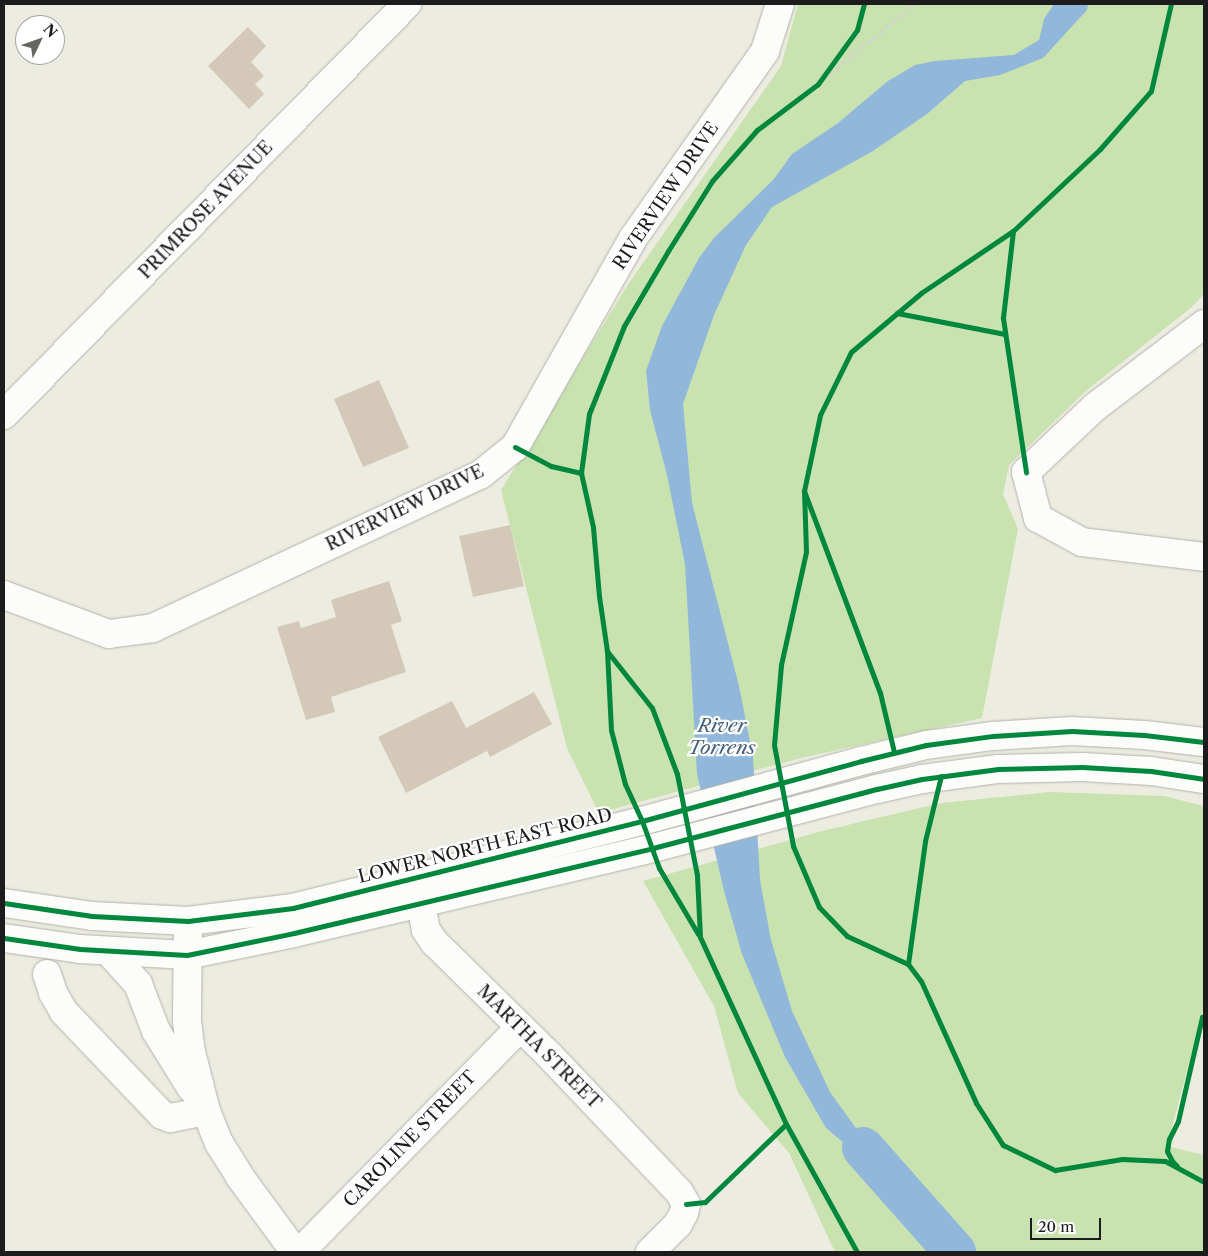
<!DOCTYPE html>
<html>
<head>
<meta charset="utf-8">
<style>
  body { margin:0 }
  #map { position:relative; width:1208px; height:1256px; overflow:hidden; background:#edece1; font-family:"Libre Caslon Text",serif }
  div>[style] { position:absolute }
  .green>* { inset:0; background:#c8e2b0 }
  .water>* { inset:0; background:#91b8db }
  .river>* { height:42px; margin:-21px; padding:0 21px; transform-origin:21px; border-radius:21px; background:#91b8db }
  .building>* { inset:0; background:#d4c9b9 }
  .path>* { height:3px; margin-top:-1.5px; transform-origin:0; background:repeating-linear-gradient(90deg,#d3d2cf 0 4px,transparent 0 8px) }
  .roads { filter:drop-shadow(0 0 1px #b3b2ac) drop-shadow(0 0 1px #b3b2ac) }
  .minor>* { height:28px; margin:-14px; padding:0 14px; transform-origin:14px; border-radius:14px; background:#fcfcfa }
  .major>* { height:28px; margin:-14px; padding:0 14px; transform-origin:14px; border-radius:14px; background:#fcfcfa }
  .cycleway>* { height:5px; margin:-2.5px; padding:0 2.5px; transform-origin:2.5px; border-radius:2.5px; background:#00873e }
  span { translate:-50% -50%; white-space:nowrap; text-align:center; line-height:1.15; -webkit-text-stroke:4.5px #fff; paint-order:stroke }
  .street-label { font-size:18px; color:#1c1c1c }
  .water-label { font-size:19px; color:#435e7a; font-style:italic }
  .frame { position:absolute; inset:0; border:5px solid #1c1c1c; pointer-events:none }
  .north { position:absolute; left:15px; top:15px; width:50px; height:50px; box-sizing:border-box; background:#fff; border:1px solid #a4a4a4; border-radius:50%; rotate:48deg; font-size:14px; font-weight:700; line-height:20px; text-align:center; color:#1c1c1c }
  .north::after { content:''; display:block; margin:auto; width:18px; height:22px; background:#656561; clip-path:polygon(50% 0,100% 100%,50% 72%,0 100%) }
  .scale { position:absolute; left:1030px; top:1218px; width:71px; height:22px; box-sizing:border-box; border:2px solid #1c1c1c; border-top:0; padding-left:6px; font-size:15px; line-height:18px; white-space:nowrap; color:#1c1c1c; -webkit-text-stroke:4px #fff; paint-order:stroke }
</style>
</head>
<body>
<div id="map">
  <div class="green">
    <i style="clip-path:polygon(798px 4px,1204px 4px,1204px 294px,1192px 307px,1087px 390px,1009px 465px,1003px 494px,1018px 529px,982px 718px,801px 758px,599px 813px,567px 748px,501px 490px,629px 283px,781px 66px)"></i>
    <i style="clip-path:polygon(1050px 792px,1164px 796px,1204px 806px,1204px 1007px,1167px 1146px,1204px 1155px,1204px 1252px,835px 1252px,789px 1153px,738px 1093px,714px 1006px,643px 881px,822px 831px,941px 803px)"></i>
  </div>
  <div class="water">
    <i style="clip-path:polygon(1054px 4px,1088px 4px,1087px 10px,1043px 58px,1000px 75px,965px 81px,927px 114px,873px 151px,772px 207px,746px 245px,714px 315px,683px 404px,692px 503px,739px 686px,753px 757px,760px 880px,771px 940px,792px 1011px,830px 1092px,901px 1191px,826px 1128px,785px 1057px,742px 954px,724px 891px,697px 774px,685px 564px,667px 475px,650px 410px,646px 371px,662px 326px,699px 258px,714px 238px,774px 179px,792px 154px,838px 123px,888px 81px,915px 65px,935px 61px,1014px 55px,1039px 40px,1044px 19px)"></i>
  </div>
  <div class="river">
    <i style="left:863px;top:1148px;width:139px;rotate:48.5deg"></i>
  </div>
  <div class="building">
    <i style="clip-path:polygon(248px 27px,266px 46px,251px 62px,264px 76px,255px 84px,264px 94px,249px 109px,208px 66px)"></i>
    <i style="clip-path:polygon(379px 380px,409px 448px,363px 467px,334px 399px)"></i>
    <i style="clip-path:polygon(510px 525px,524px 586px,473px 597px,459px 536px)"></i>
    <i style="clip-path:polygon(389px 581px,402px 621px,391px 625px,406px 672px,331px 697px,335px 712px,306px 720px,277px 627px,299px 621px,301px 628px,336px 617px,331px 600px)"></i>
    <i style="clip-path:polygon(534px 692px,552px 724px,490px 757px,487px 751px,406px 793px,378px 737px,452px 701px,466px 728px)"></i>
  </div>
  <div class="path">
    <i style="left:818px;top:84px;width:125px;rotate:-39.8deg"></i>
  </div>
  <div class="roads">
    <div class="minor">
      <i style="left:1204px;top:324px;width:137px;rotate:142.7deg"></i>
      <i style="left:1095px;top:407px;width:95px;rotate:136.7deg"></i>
      <i style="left:1026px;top:472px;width:48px;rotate:75.4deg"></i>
      <i style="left:1038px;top:518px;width:50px;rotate:28.6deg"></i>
      <i style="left:1082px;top:542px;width:123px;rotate:7deg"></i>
      <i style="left:4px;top:415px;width:576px;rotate:-45.56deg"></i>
      <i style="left:4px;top:595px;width:112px;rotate:20.4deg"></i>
      <i style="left:109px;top:634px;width:44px;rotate:-7.8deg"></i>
      <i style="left:153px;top:628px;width:361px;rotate:-25.1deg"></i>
      <i style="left:480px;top:475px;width:45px;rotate:-38.7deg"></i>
      <i style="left:515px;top:447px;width:241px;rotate:-60.5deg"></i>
      <i style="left:634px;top:237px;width:228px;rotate:-54.8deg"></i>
      <i style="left:765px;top:51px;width:49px;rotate:-72.3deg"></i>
      <i style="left:416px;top:880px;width:51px;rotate:78.7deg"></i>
      <i style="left:426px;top:930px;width:14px;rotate:56deg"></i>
      <i style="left:434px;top:942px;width:163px;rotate:44.5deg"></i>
      <i style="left:550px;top:1056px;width:187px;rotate:46.5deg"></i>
      <i style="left:679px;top:1192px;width:14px;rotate:60deg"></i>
      <i style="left:686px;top:1204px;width:9px;rotate:103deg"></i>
      <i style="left:684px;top:1213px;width:13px;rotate:119deg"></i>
      <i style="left:678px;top:1224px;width:40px;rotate:135deg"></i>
      <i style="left:188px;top:921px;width:100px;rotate:90.6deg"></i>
      <i style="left:187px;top:1021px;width:31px;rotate:83deg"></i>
      <i style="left:191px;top:1052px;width:61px;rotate:75.7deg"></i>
      <i style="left:206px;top:1111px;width:35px;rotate:68deg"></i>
      <i style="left:219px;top:1143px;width:40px;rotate:58deg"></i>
      <i style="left:240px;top:1177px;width:93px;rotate:53.7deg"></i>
      <i style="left:108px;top:951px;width:45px;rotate:47.7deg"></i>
      <i style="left:138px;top:984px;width:50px;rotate:69deg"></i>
      <i style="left:156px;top:1031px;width:68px;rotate:58.2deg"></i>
      <i style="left:47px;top:974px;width:20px;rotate:72deg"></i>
      <i style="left:53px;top:993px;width:22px;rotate:60deg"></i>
      <i style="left:64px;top:1012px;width:142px;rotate:46.4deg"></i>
      <i style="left:162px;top:1115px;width:9px;rotate:21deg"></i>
      <i style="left:170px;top:1118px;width:37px;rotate:-11deg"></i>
      <i style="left:300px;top:1252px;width:315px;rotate:-45.6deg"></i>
    </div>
    <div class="major">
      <i style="left:4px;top:903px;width:89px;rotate:8.4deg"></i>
      <i style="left:92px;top:916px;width:96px;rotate:3deg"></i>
      <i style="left:188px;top:921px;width:106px;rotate:-7.1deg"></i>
      <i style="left:293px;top:908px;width:360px;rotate:-14deg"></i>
      <i style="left:642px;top:821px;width:227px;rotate:-15.3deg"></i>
      <i style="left:861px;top:761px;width:67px;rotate:-13.8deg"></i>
      <i style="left:926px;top:745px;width:68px;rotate:-7.7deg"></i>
      <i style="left:993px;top:736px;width:79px;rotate:-3.6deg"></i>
      <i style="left:1072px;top:731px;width:72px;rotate:3.2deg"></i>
      <i style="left:1144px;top:735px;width:60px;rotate:6.7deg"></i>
      <i style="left:4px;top:938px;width:77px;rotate:8.2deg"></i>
      <i style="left:80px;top:949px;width:107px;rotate:3.2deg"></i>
      <i style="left:187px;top:955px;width:109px;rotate:-11.6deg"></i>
      <i style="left:294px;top:933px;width:369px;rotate:-13.3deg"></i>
      <i style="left:653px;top:848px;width:232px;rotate:-14.8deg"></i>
      <i style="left:877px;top:789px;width:46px;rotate:-12.5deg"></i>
      <i style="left:922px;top:779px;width:77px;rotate:-7.5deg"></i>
      <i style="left:998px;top:769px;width:84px;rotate:-1.4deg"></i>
      <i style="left:1082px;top:767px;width:69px;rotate:3.3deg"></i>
      <i style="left:1151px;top:771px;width:54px;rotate:8.6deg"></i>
    </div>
  </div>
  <div class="cycleway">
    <i style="left:1013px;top:231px;width:88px;rotate:96.6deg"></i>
    <i style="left:1003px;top:318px;width:156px;rotate:81.5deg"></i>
    <i style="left:897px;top:313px;width:110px;rotate:11deg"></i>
    <i style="left:515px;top:447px;width:41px;rotate:27.8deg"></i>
    <i style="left:551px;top:466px;width:31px;rotate:13deg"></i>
    <i style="left:804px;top:491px;width:61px;rotate:88.1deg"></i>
    <i style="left:806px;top:552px;width:116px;rotate:102.5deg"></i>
    <i style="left:781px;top:665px;width:80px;rotate:95deg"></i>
    <i style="left:774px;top:745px;width:103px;rotate:79.3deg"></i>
    <i style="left:793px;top:846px;width:66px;rotate:66.9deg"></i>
    <i style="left:819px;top:907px;width:40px;rotate:46deg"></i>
    <i style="left:847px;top:936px;width:67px;rotate:24.7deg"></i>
    <i style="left:908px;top:964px;width:21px;rotate:53deg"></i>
    <i style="left:921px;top:981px;width:134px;rotate:65.7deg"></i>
    <i style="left:976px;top:1103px;width:50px;rotate:57.3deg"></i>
    <i style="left:1003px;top:1145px;width:58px;rotate:25.7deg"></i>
    <i style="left:1055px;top:1170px;width:68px;rotate:-9.3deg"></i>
    <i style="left:1122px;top:1159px;width:43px;rotate:2.7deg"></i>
    <i style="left:1165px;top:1161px;width:44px;rotate:28.3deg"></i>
    <i style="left:607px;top:651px;width:79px;rotate:87.1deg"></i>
    <i style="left:611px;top:730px;width:56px;rotate:75.5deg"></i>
    <i style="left:625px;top:784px;width:41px;rotate:65.3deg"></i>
    <i style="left:642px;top:821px;width:50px;rotate:70.1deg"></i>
    <i style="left:659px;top:868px;width:77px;rotate:59.4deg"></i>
    <i style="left:894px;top:752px;width:61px;rotate:-103.3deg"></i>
    <i style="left:880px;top:693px;width:216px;rotate:-110.6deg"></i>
    <i style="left:804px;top:491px;width:78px;rotate:-78.1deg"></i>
    <i style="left:820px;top:415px;width:70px;rotate:-63.8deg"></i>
    <i style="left:851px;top:352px;width:92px;rotate:-40.1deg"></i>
    <i style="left:921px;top:293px;width:111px;rotate:-34deg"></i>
    <i style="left:1013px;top:231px;width:120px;rotate:-43.3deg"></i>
    <i style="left:1100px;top:149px;width:77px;rotate:-48.7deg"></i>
    <i style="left:1151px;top:91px;width:89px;rotate:-77.1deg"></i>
    <i style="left:4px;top:903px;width:89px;rotate:8.4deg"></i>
    <i style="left:92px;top:916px;width:96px;rotate:3deg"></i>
    <i style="left:188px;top:921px;width:106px;rotate:-7.1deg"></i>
    <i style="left:293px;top:908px;width:360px;rotate:-14deg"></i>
    <i style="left:642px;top:821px;width:227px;rotate:-15.3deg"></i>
    <i style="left:861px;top:761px;width:67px;rotate:-13.8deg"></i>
    <i style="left:926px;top:745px;width:68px;rotate:-7.7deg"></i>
    <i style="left:993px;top:736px;width:79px;rotate:-3.6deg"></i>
    <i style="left:1072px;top:731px;width:72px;rotate:3.2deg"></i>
    <i style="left:1144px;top:735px;width:60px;rotate:6.7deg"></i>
    <i style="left:4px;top:938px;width:77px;rotate:8.2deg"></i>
    <i style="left:80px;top:949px;width:107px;rotate:3.2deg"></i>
    <i style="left:187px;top:955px;width:109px;rotate:-11.6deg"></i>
    <i style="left:294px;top:933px;width:369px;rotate:-13.3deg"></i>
    <i style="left:653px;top:848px;width:232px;rotate:-14.8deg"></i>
    <i style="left:877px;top:789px;width:46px;rotate:-12.5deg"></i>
    <i style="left:922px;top:779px;width:77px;rotate:-7.5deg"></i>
    <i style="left:998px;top:769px;width:84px;rotate:-1.4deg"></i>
    <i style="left:1082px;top:767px;width:69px;rotate:3.3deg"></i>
    <i style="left:1151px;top:771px;width:54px;rotate:8.6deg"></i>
    <i style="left:908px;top:964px;width:124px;rotate:-82.1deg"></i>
    <i style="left:925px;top:841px;width:67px;rotate:-76.2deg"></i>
    <i style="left:1177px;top:1166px;width:7px;rotate:-135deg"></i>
    <i style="left:1172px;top:1161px;width:11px;rotate:-117deg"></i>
    <i style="left:1167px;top:1151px;width:12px;rotate:-81deg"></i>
    <i style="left:1169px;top:1139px;width:20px;rotate:-63deg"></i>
    <i style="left:1178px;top:1121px;width:107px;rotate:-77deg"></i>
    <i style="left:1202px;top:1017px;width:2px"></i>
    <i style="left:686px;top:1204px;width:19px;rotate:-6deg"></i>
    <i style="left:705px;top:1202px;width:112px;rotate:-43.9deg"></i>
    <i style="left:857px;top:1252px;width:146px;rotate:-119deg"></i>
    <i style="left:786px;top:1124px;width:206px;rotate:-114.7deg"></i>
    <i style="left:700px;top:937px;width:62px;rotate:-92.8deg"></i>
    <i style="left:697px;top:875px;width:103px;rotate:-101.2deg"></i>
    <i style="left:677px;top:774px;width:71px;rotate:-110.7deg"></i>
    <i style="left:652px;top:708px;width:73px;rotate:-128.3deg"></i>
    <i style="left:607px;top:651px;width:56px;rotate:-98.3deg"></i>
    <i style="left:599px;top:596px;width:69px;rotate:-95deg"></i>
    <i style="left:593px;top:527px;width:55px;rotate:-102.5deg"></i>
    <i style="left:581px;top:473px;width:60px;rotate:-82.3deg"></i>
    <i style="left:589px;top:414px;width:95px;rotate:-68.3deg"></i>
    <i style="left:624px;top:326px;width:87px;rotate:-59.6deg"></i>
    <i style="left:668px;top:251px;width:83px;rotate:-57.8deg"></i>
    <i style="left:712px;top:181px;width:68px;rotate:-48.6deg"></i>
    <i style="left:757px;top:130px;width:76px;rotate:-37deg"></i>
    <i style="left:818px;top:84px;width:67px;rotate:-54.2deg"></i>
    <i style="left:857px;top:30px;width:27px;rotate:-75deg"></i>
  </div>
  <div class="street-label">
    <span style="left:666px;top:196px;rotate:-56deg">RIVERVIEW DRIVE</span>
    <span style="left:206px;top:210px;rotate:-46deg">PRIMROSE AVENUE</span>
    <span style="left:405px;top:508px;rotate:-26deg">RIVERVIEW DRIVE</span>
    <span style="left:485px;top:846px;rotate:-14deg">LOWER NORTH EAST ROAD</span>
    <span style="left:539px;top:1047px;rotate:45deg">MARTHA STREET</span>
    <span style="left:410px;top:1139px;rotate:-46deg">CAROLINE STREET</span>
  </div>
  <div class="water-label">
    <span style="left:722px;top:737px">River<br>Torrens</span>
  </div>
  <div class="frame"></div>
  <div class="north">N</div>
  <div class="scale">20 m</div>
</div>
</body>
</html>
